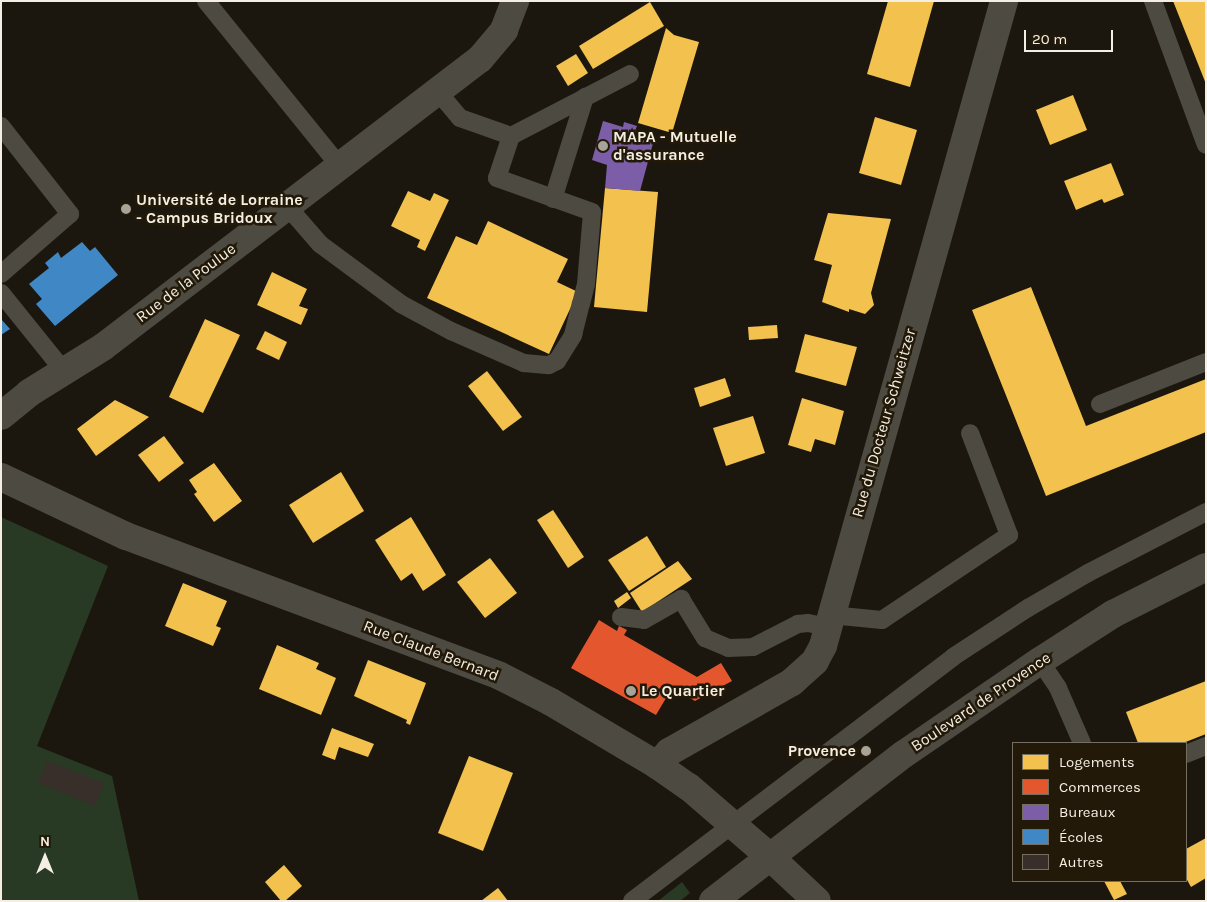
<!DOCTYPE html>
<html>
<head>
<meta charset="utf-8">
<style>
  body { margin:0 }
  #map { position:relative; width:1207px; height:902px; overflow:hidden; background:#1c170e; font-family:Karla,sans-serif }
  div>[style] { position:absolute }
  .green>* { inset:0; background:#283a23 }
  .homes>* { inset:0; background:#f2c14e }
  .shops>* { inset:0; background:#e4572e }
  .offices>* { inset:0; background:#7b5ea7 }
  .schools>* { inset:0; background:#3f88c5 }
  .building>* { inset:0; background:#392f2a }
  .service>* { height:18px; margin:-9px; padding:0 9px; transform-origin:9px; border-radius:9px; background:#4d4a42 }
  .minor>* { height:28px; margin:-14px; padding:0 14px; transform-origin:14px; border-radius:14px; background:#4d4a42 }
  .tertiary>* { height:28px; margin:-14px; padding:0 14px; transform-origin:14px; border-radius:14px; background:#4d4a42 }
  .dots>* { width:14px; height:14px; translate:-50% -50%; box-sizing:border-box; border:2px solid #221908; border-radius:50% }
  span { translate:-50% -50%; white-space:nowrap; text-align:center; line-height:1.15; -webkit-text-stroke:5px #221908; paint-order:stroke }
  .poi-label { font-size:16px; color:#f4eee3; font-weight:700 }
  .left { translate:0 -50%; text-align:left }
  .right { translate:-100% -50%; text-align:right }
  .street-label { font-size:16px; color:#f4eee3 }
  .frame { position:absolute; inset:0; border:2px solid #f4eee3; pointer-events:none }
  .legend { position:absolute; left:1012px; top:742px; width:175px; height:140px; box-sizing:border-box; background:#221908; border:1px solid #766e60; margin:0; padding:6px 9px; list-style:none; font-size:15px; color:#f4eee3 }
  .legend li { display:flex; align-items:center; gap:10px; height:25px }
  .legend b { width:25px; border:1px solid #766e60 }
  .north { position:absolute; left:20px; top:832px; width:50px; height:50px; -webkit-text-stroke:4px #221908; paint-order:stroke; rotate:0deg; font-size:14px; font-weight:700; line-height:20px; text-align:center; color:#f4eee3 }
  .north::after { content:''; display:block; margin:auto; width:18px; height:22px; background:#f4eee3; clip-path:polygon(50% 0,100% 100%,50% 72%,0 100%) }
  .scale { position:absolute; left:1024px; top:30px; width:89px; height:22px; box-sizing:border-box; border:2px solid #f4eee3; border-top:0; padding-left:6px; font-size:15px; line-height:18px; white-space:nowrap; color:#f4eee3; -webkit-text-stroke:4px #221908; paint-order:stroke }
</style>
</head>
<body>
<div id="map">
  <div class="green">
    <i style="clip-path:polygon(1px 517px,108px 566px,37px 746px,112px 776px,139px 901px,1px 901px)"></i>
    <i style="clip-path:polygon(682px 882px,690px 893px,680px 901px,658px 901px)"></i>
  </div>
  <div class="homes">
    <i style="clip-path:polygon(888px 1px,934px 1px,910px 87px,867px 74px)"></i>
    <i style="clip-path:polygon(1173px 1px,1206px 1px,1206px 84px)"></i>
    <i style="clip-path:polygon(650px 2px,664px 26px,593px 69px,579px 46px)"></i>
    <i style="clip-path:polygon(666px 28px,674px 35px,699px 42px,672px 133px,638px 123px)"></i>
    <i style="clip-path:polygon(576px 54px,588px 73px,568px 86px,556px 66px)"></i>
    <i style="clip-path:polygon(1073px 95px,1087px 130px,1050px 145px,1036px 110px)"></i>
    <i style="clip-path:polygon(875px 117px,917px 130px,901px 185px,859px 173px)"></i>
    <i style="clip-path:polygon(1111px 163px,1124px 195px,1104px 203px,1102px 199px,1076px 210px,1064px 181px)"></i>
    <i style="clip-path:polygon(605px 188px,658px 192px,647px 312px,594px 307px)"></i>
    <i style="clip-path:polygon(408px 191px,430px 201px,434px 193px,449px 200px,425px 251px,417px 247px,420px 240px,391px 226px)"></i>
    <i style="clip-path:polygon(828px 213px,891px 219px,871px 293px,874px 305px,865px 314px,849px 309px,849px 312px,822px 302px,832px 265px,814px 260px)"></i>
    <i style="clip-path:polygon(488px 221px,568px 259px,557px 282px,578px 292px,549px 354px,427px 298px,456px 236px,477px 245px)"></i>
    <i style="clip-path:polygon(272px 272px,307px 289px,299px 306px,308px 309px,301px 325px,257px 305px)"></i>
    <i style="clip-path:polygon(1031px 287px,1086px 426px,1206px 379px,1206px 432px,1046px 496px,972px 310px)"></i>
    <i style="clip-path:polygon(205px 319px,240px 335px,203px 413px,169px 397px)"></i>
    <i style="clip-path:polygon(777px 325px,778px 338px,749px 340px,748px 327px)"></i>
    <i style="clip-path:polygon(265px 331px,287px 342px,279px 360px,256px 349px)"></i>
    <i style="clip-path:polygon(805px 334px,857px 347px,846px 386px,795px 372px)"></i>
    <i style="clip-path:polygon(487px 371px,522px 417px,503px 431px,468px 386px)"></i>
    <i style="clip-path:polygon(725px 378px,731px 396px,700px 407px,694px 388px)"></i>
    <i style="clip-path:polygon(802px 398px,844px 411px,835px 445px,815px 439px,811px 452px,788px 445px)"></i>
    <i style="clip-path:polygon(115px 400px,149px 417px,96px 456px,77px 429px)"></i>
    <i style="clip-path:polygon(753px 416px,765px 453px,726px 466px,713px 428px)"></i>
    <i style="clip-path:polygon(164px 436px,184px 463px,159px 482px,138px 455px)"></i>
    <i style="clip-path:polygon(214px 463px,242px 501px,214px 522px,194px 494px,197px 492px,189px 480px)"></i>
    <i style="clip-path:polygon(341px 472px,364px 511px,313px 543px,289px 505px)"></i>
    <i style="clip-path:polygon(553px 510px,584px 557px,568px 568px,537px 520px)"></i>
    <i style="clip-path:polygon(411px 517px,446px 575px,423px 591px,412px 573px,401px 581px,375px 540px)"></i>
    <i style="clip-path:polygon(647px 536px,666px 567px,629px 591px,608px 560px)"></i>
    <i style="clip-path:polygon(490px 558px,517px 593px,485px 618px,457px 582px)"></i>
    <i style="clip-path:polygon(678px 561px,692px 579px,642px 612px,630px 593px)"></i>
    <i style="clip-path:polygon(183px 583px,227px 601px,216px 626px,221px 628px,213px 646px,165px 626px)"></i>
    <i style="clip-path:polygon(627px 592px,631px 598px,618px 608px,614px 601px)"></i>
    <i style="clip-path:polygon(277px 645px,319px 663px,316px 669px,336px 678px,321px 715px,259px 689px)"></i>
    <i style="clip-path:polygon(368px 660px,426px 683px,410px 725px,406px 723px,407px 720px,354px 696px)"></i>
    <i style="clip-path:polygon(1206px 681px,1206px 734px,1183px 743px,1138px 743px,1126px 712px)"></i>
    <i style="clip-path:polygon(332px 728px,374px 744px,368px 757px,339px 747px,335px 760px,322px 755px)"></i>
    <i style="clip-path:polygon(469px 756px,513px 773px,483px 851px,438px 833px)"></i>
    <i style="clip-path:polygon(1206px 838px,1206px 878px,1191px 887px,1186px 878px,1186px 849px)"></i>
    <i style="clip-path:polygon(284px 865px,302px 886px,285px 901px,281px 901px,265px 882px)"></i>
    <i style="clip-path:polygon(1104px 881px,1120px 881px,1127px 894px,1114px 900px)"></i>
    <i style="clip-path:polygon(498px 888px,508px 901px,481px 901px)"></i>
  </div>
  <div class="shops">
    <i style="clip-path:polygon(599px 620px,617px 631px,619px 626px,627px 630px,624px 635px,697px 677px,721px 663px,732px 681px,695px 701px,672px 688px,656px 715px,571px 668px)"></i>
  </div>
  <div class="offices">
    <i style="clip-path:polygon(603px 121px,623px 127px,624px 122px,637px 126px,635px 131px,655px 136px,640px 191px,605px 188px,607px 165px,592px 160px)"></i>
  </div>
  <div class="schools">
    <i style="clip-path:polygon(82px 242px,90px 251px,95px 247px,118px 275px,55px 326px,36px 304px,42px 299px,29px 284px,49px 268px,45px 263px,58px 252px,61px 258px)"></i>
    <i style="clip-path:polygon(1px 319px,10px 329px,1px 335px)"></i>
  </div>
  <div class="building">
    <i style="clip-path:polygon(47px 761px,104px 783px,95px 806px,38px 783px)"></i>
  </div>
  <div class="service">
    <i style="left:206px;top:1px;width:211px;rotate:51deg"></i>
    <i style="left:1153px;top:1px;width:153px;rotate:69.8deg"></i>
    <i style="left:1px;top:126px;width:112px;rotate:51.9deg"></i>
    <i style="left:70px;top:214px;width:91px;rotate:139deg"></i>
    <i style="left:511px;top:136px;width:134px;rotate:-27.5deg"></i>
    <i style="left:553px;top:199px;width:107px;rotate:-72.6deg"></i>
    <i style="left:287px;top:206px;width:50px;rotate:49deg"></i>
    <i style="left:320px;top:244px;width:101px;rotate:36.5deg"></i>
    <i style="left:401px;top:304px;width:57px;rotate:28.4deg"></i>
    <i style="left:451px;top:331px;width:80px;rotate:23.7deg"></i>
    <i style="left:524px;top:363px;width:25px;rotate:5deg"></i>
    <i style="left:549px;top:365px;width:9px;rotate:-27deg"></i>
    <i style="left:557px;top:361px;width:31px;rotate:-58deg"></i>
    <i style="left:573px;top:335px;width:32px;rotate:-76deg"></i>
    <i style="left:581px;top:304px;width:21px;rotate:-76deg"></i>
    <i style="left:586px;top:284px;width:72px;rotate:-85.2deg"></i>
    <i style="left:592px;top:212px;width:101px;rotate:-160.3deg"></i>
    <i style="left:497px;top:178px;width:44px;rotate:-71.6deg"></i>
    <i style="left:511px;top:136px;width:54px;rotate:-160.6deg"></i>
    <i style="left:460px;top:118px;width:34px;rotate:-130deg"></i>
    <i style="left:1px;top:293px;width:100px;rotate:51.1deg"></i>
    <i style="left:1100px;top:404px;width:114px;rotate:-21.6deg"></i>
    <i style="left:831px;top:615px;width:51px;rotate:5.6deg"></i>
    <i style="left:882px;top:620px;width:153px;rotate:-33.8deg"></i>
    <i style="left:1009px;top:535px;width:109px;rotate:-110.9deg"></i>
    <i style="left:621px;top:617px;width:23px;rotate:7deg"></i>
    <i style="left:644px;top:620px;width:43px;rotate:-29.6deg"></i>
    <i style="left:681px;top:599px;width:46px;rotate:58.4deg"></i>
    <i style="left:705px;top:638px;width:25px;rotate:23deg"></i>
    <i style="left:728px;top:648px;width:25px;rotate:-2deg"></i>
    <i style="left:753px;top:647px;width:51px;rotate:-27.1deg"></i>
    <i style="left:798px;top:624px;width:10px;rotate:-6deg"></i>
    <i style="left:808px;top:623px;width:20px;rotate:11deg"></i>
    <i style="left:1040px;top:661px;width:32px;rotate:56deg"></i>
    <i style="left:1058px;top:688px;width:60px;rotate:66.4deg"></i>
    <i style="left:1186px;top:754px;width:22px;rotate:-22deg"></i>
    <i style="left:632px;top:901px;width:403px;rotate:-37.2deg"></i>
    <i style="left:953px;top:657px;width:90px;rotate:-33.2deg"></i>
    <i style="left:1028px;top:608px;width:69px;rotate:-30.3deg"></i>
    <i style="left:1088px;top:573px;width:133px;rotate:-27.3deg"></i>
  </div>
  <div class="minor">
    <i style="left:1px;top:416px;width:36px;rotate:-39deg"></i>
    <i style="left:29px;top:393px;width:87px;rotate:-31.9deg"></i>
    <i style="left:103px;top:347px;width:474px;rotate:-37.4deg"></i>
    <i style="left:480px;top:59px;width:38px;rotate:-50deg"></i>
    <i style="left:504px;top:30px;width:31px;rotate:-69deg"></i>
    <i style="left:657px;top:765px;width:18px;rotate:-47deg"></i>
    <i style="left:669px;top:752px;width:142px;rotate:-29.6deg"></i>
    <i style="left:792px;top:682px;width:31px;rotate:-42deg"></i>
    <i style="left:815px;top:661px;width:17px;rotate:-62deg"></i>
    <i style="left:823px;top:646px;width:670px;rotate:-74.32deg"></i>
    <i style="left:770px;top:857px;width:64px;rotate:43.1deg"></i>
  </div>
  <div class="tertiary">
    <i style="left:1px;top:477px;width:138px;rotate:25.3deg"></i>
    <i style="left:126px;top:536px;width:399px;rotate:20.5deg"></i>
    <i style="left:500px;top:676px;width:57px;rotate:27deg"></i>
    <i style="left:551px;top:702px;width:123px;rotate:30.7deg"></i>
    <i style="left:657px;top:765px;width:39px;rotate:35deg"></i>
    <i style="left:689px;top:787px;width:107px;rotate:40.8deg"></i>
    <i style="left:713px;top:901px;width:241px;rotate:-37.6deg"></i>
    <i style="left:904px;top:754px;width:165px;rotate:-34.4deg"></i>
    <i style="left:1040px;top:661px;width:87px;rotate:-32.8deg"></i>
    <i style="left:1113px;top:614px;width:104px;rotate:-26.8deg"></i>
  </div>
  <div class="dots">
    <i style="left:603px;top:146px;background:#a8a398"></i>
    <i style="left:126px;top:209px;background:#a8a398"></i>
    <i style="left:631px;top:691px;background:#a8a398"></i>
    <i style="left:866px;top:751px;background:#a8a398"></i>
  </div>
  <div class="poi-label">
    <span class="left" style="left:613px;top:146px">MAPA - Mutuelle<br>d'assurance</span>
    <span class="left" style="left:136px;top:209px">Université de Lorraine<br>- Campus Bridoux</span>
    <span class="left" style="left:641px;top:691px">Le Quartier</span>
    <span class="right" style="left:856px;top:751px">Provence</span>
  </div>
  <div class="street-label">
    <span style="left:186px;top:283px;rotate:-37deg">Rue de la Poulue</span>
    <span style="left:884px;top:423px;rotate:-74deg">Rue du Docteur Schweitzer</span>
    <span style="left:431px;top:651px;rotate:21deg">Rue Claude Bernard</span>
    <span style="left:981px;top:702px;rotate:-34deg">Boulevard de Provence</span>
  </div>
  <div class="frame"></div>
  <ul class="legend">
  <li><b style="height:14px;background:#f2c14e"></b>Logements</li>
  <li><b style="height:14px;background:#e4572e"></b>Commerces</li>
  <li><b style="height:14px;background:#7b5ea7"></b>Bureaux</li>
  <li><b style="height:14px;background:#3f88c5"></b>Écoles</li>
  <li><b style="height:14px;background:#392f2a"></b>Autres</li>
  </ul>
  <div class="north">N</div>
  <div class="scale">20 m</div>
</div>
</body>
</html>
